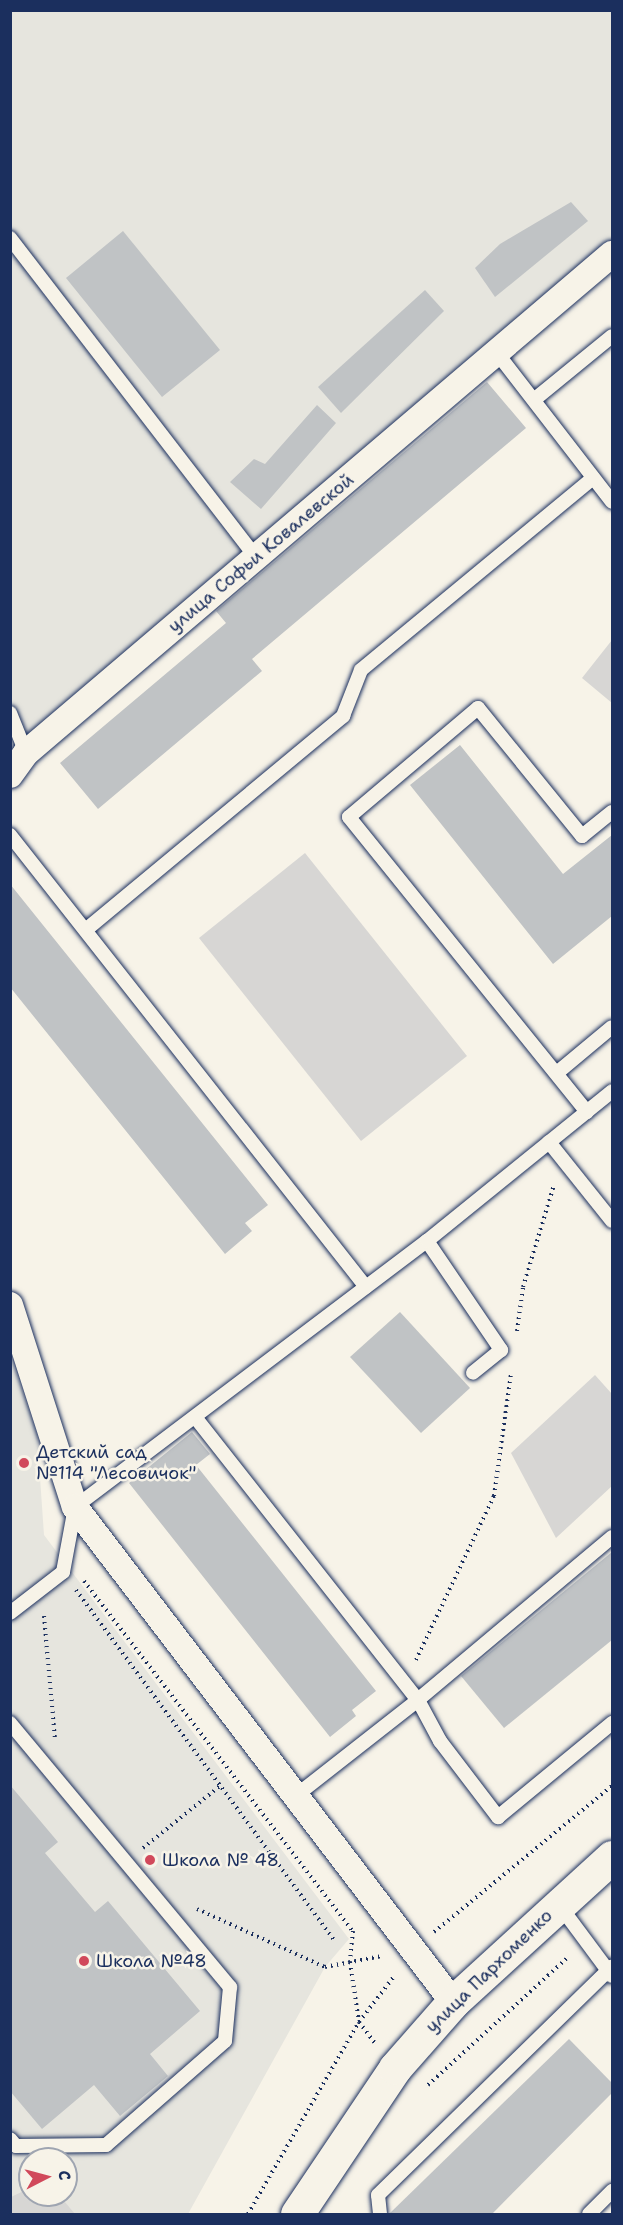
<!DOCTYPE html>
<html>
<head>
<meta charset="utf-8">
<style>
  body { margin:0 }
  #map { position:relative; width:623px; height:2225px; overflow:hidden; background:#f7f3e8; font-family:"Shantell Sans",sans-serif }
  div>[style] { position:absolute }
  .built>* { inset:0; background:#e6e5de }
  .green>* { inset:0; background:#d7d6d4 }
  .building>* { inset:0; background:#c0c3c5 }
  .path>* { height:4px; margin-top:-2px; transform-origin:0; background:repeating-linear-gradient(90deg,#1b2f5e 0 1.5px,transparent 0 6px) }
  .roads { filter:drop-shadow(0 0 2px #1b2f5e) drop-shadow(0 0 2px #1b2f5e) }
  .lane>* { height:14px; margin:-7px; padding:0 7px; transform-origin:7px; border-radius:7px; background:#f7f3e8 }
  .street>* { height:26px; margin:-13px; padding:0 13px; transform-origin:13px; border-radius:13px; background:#f7f3e8 }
  .secondary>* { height:33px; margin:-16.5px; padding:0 16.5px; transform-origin:16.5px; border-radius:16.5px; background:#f7f3e8 }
  .dots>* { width:16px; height:16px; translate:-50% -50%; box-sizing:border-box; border:3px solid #f7f3e8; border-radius:50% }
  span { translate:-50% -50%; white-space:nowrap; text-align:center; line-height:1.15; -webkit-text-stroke:5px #f7f3e8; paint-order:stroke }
  .street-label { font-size:18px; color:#1b2f5e }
  .poi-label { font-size:18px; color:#1b2f5e }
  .left { translate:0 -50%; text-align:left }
  .frame { position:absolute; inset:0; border:12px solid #1b2f5e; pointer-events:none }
  .north { position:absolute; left:18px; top:2147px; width:60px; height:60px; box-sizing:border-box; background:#f7f3e8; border:2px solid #9fa5b1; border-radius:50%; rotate:84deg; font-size:16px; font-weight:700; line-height:24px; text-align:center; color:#1b2f5e }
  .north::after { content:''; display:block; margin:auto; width:21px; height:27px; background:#d1495b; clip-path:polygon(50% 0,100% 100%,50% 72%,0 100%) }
</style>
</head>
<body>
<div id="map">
  <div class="built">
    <i style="clip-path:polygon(11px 11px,612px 11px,612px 239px,11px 766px)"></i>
    <i style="clip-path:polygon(evenodd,10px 1355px,37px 1434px,44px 1535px,349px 1939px,325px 1967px,188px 2214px,11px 2214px,10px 1355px,30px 2159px,66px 2159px,66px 2195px,30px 2195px,30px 2159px)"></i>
  </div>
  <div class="green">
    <i style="clip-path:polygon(612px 640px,612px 703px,582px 678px)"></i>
    <i style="clip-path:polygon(305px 853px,467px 1056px,361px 1141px,199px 938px)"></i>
    <i style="clip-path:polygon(595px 1375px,612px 1394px,612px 1486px,556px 1538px,511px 1453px)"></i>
    <i style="clip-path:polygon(30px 2188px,30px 2195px,59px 2195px,75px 2214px,11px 2214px,11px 2197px)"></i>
  </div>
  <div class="building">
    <i style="clip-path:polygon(571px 202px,588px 221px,495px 297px,475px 268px,500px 244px)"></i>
    <i style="clip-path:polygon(123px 231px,220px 350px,162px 397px,66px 278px)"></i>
    <i style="clip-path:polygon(425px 290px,444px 311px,341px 413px,318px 387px)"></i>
    <i style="clip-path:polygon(487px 382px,526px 428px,252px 659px,262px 671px,98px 809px,60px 763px,226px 623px,216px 611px)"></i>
    <i style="clip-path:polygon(317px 405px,336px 423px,261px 509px,230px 482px,254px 459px,265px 464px)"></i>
    <i style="clip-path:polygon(460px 745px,563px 874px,612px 835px,612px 916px,553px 964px,410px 785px)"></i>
    <i style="clip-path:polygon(10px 884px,268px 1205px,245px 1223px,252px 1231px,225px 1254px,10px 987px)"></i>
    <i style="clip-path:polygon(400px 1312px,470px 1388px,421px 1433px,350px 1357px)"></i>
    <i style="clip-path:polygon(192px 1432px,210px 1454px,196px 1465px,376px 1691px,352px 1710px,356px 1716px,330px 1737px,129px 1483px)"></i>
    <i style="clip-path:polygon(612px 1552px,612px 1640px,504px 1728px,461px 1676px)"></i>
    <i style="clip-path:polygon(10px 1785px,58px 1842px,45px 1853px,95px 1912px,108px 1901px,200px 2011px,150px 2054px,168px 2076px,120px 2116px,94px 2085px,42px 2129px,10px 2091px)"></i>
    <i style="clip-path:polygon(569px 2039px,612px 2083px,612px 2093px,492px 2214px,389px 2214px)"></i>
  </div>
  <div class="path">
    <i style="left:517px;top:1331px;width:44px;rotate:-82.2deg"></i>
    <i style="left:523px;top:1287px;width:107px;rotate:-73.1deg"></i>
    <i style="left:84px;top:1581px;width:441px;rotate:52.5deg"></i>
    <i style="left:353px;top:1931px;width:31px;rotate:96deg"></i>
    <i style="left:350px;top:1962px;width:61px;rotate:81.5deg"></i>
    <i style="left:359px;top:2022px;width:26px;rotate:53deg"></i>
    <i style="left:76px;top:1590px;width:435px;rotate:53.6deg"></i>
    <i style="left:44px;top:1616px;width:124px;rotate:84.9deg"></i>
    <i style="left:416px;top:1660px;width:182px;rotate:-64.6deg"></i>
    <i style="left:494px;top:1496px;width:123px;rotate:-82.1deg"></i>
    <i style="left:143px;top:1848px;width:100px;rotate:-38.9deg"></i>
    <i style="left:197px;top:1909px;width:141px;rotate:24.4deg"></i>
    <i style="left:325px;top:1967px;width:58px;rotate:-10.9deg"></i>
    <i style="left:434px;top:1932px;width:230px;rotate:-39.4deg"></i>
    <i style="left:428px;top:2085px;width:190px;rotate:-42.4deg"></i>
    <i style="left:248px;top:2214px;width:222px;rotate:-60deg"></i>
    <i style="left:359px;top:2022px;width:59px;rotate:-52.5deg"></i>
  </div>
  <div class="roads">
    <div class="lane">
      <i style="left:10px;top:238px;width:403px;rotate:52.4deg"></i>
      <i style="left:497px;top:353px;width:188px;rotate:52.3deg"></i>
      <i style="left:535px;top:399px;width:99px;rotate:-39.3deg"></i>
      <i style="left:10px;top:713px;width:43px;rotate:68.2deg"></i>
      <i style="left:10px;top:835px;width:575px;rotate:51.78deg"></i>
      <i style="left:88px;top:928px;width:332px;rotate:-39.7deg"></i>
      <i style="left:343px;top:716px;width:49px;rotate:-68.6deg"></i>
      <i style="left:361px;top:670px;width:301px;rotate:-39.6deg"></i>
      <i style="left:558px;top:1072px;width:70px;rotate:-39.8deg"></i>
      <i style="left:587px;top:1112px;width:379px;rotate:-128.9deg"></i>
      <i style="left:349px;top:817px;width:169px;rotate:-40.2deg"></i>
      <i style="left:478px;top:708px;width:165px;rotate:50.9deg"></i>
      <i style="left:582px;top:836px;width:38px;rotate:-39deg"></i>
      <i style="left:549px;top:1142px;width:101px;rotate:51.4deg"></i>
      <i style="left:427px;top:1241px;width:132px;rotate:55.8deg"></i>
      <i style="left:501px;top:1350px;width:36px;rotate:141deg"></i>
      <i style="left:195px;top:1417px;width:360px;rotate:51.8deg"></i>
      <i style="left:418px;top:1700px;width:154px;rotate:141.9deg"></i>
      <i style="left:612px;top:1537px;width:253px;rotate:140deg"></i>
      <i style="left:418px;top:1700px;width:47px;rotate:61.8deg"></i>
      <i style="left:440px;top:1741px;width:96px;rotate:52.7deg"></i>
      <i style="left:498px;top:1817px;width:148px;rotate:-39.5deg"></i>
      <i style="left:10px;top:1613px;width:67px;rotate:-37.7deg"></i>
      <i style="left:63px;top:1572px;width:66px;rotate:-79.5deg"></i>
      <i style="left:75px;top:1507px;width:441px;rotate:-37.1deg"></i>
      <i style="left:427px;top:1241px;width:238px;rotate:-39deg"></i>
      <i style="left:10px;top:1723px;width:344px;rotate:50.2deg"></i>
      <i style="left:230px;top:1987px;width:54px;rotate:95.3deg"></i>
      <i style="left:225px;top:2041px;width:158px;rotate:138.8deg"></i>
      <i style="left:106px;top:2145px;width:90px;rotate:179.4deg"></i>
      <i style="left:16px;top:2146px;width:9px;rotate:-131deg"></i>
      <i style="left:560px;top:1906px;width:87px;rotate:53.4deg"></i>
      <i style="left:380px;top:2214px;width:19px;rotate:-96deg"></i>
      <i style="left:378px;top:2195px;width:327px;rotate:-44.3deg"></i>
      <i style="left:589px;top:2214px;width:33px;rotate:-45deg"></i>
    </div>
    <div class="street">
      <i style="left:10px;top:775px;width:27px;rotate:-54deg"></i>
      <i style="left:26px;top:753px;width:770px;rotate:-40.42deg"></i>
      <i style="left:10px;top:1305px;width:212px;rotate:72.2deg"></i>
      <i style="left:75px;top:1507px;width:623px;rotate:52.63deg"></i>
    </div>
    <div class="secondary">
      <i style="left:297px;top:2214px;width:176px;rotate:-56.1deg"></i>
      <i style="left:395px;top:2068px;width:88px;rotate:-48.7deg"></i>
      <i style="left:453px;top:2002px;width:215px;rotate:-42.4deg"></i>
    </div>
  </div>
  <div class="dots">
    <i style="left:24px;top:1463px;background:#d1495b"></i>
    <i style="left:150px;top:1860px;background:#d1495b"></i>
    <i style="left:84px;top:1961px;background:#d1495b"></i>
  </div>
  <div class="street-label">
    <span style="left:261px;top:553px;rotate:-40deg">улица Софьи Ковалевской</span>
    <span style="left:489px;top:1971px;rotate:-44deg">улица Пархоменко</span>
  </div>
  <div class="poi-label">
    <span class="left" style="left:36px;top:1463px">Детский сад<br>№114 "Лесовичок"</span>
    <span class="left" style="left:162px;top:1860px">Школа № 48</span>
    <span class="left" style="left:96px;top:1961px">Школа №48</span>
  </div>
  <div class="frame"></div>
  <div class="north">С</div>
</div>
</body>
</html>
